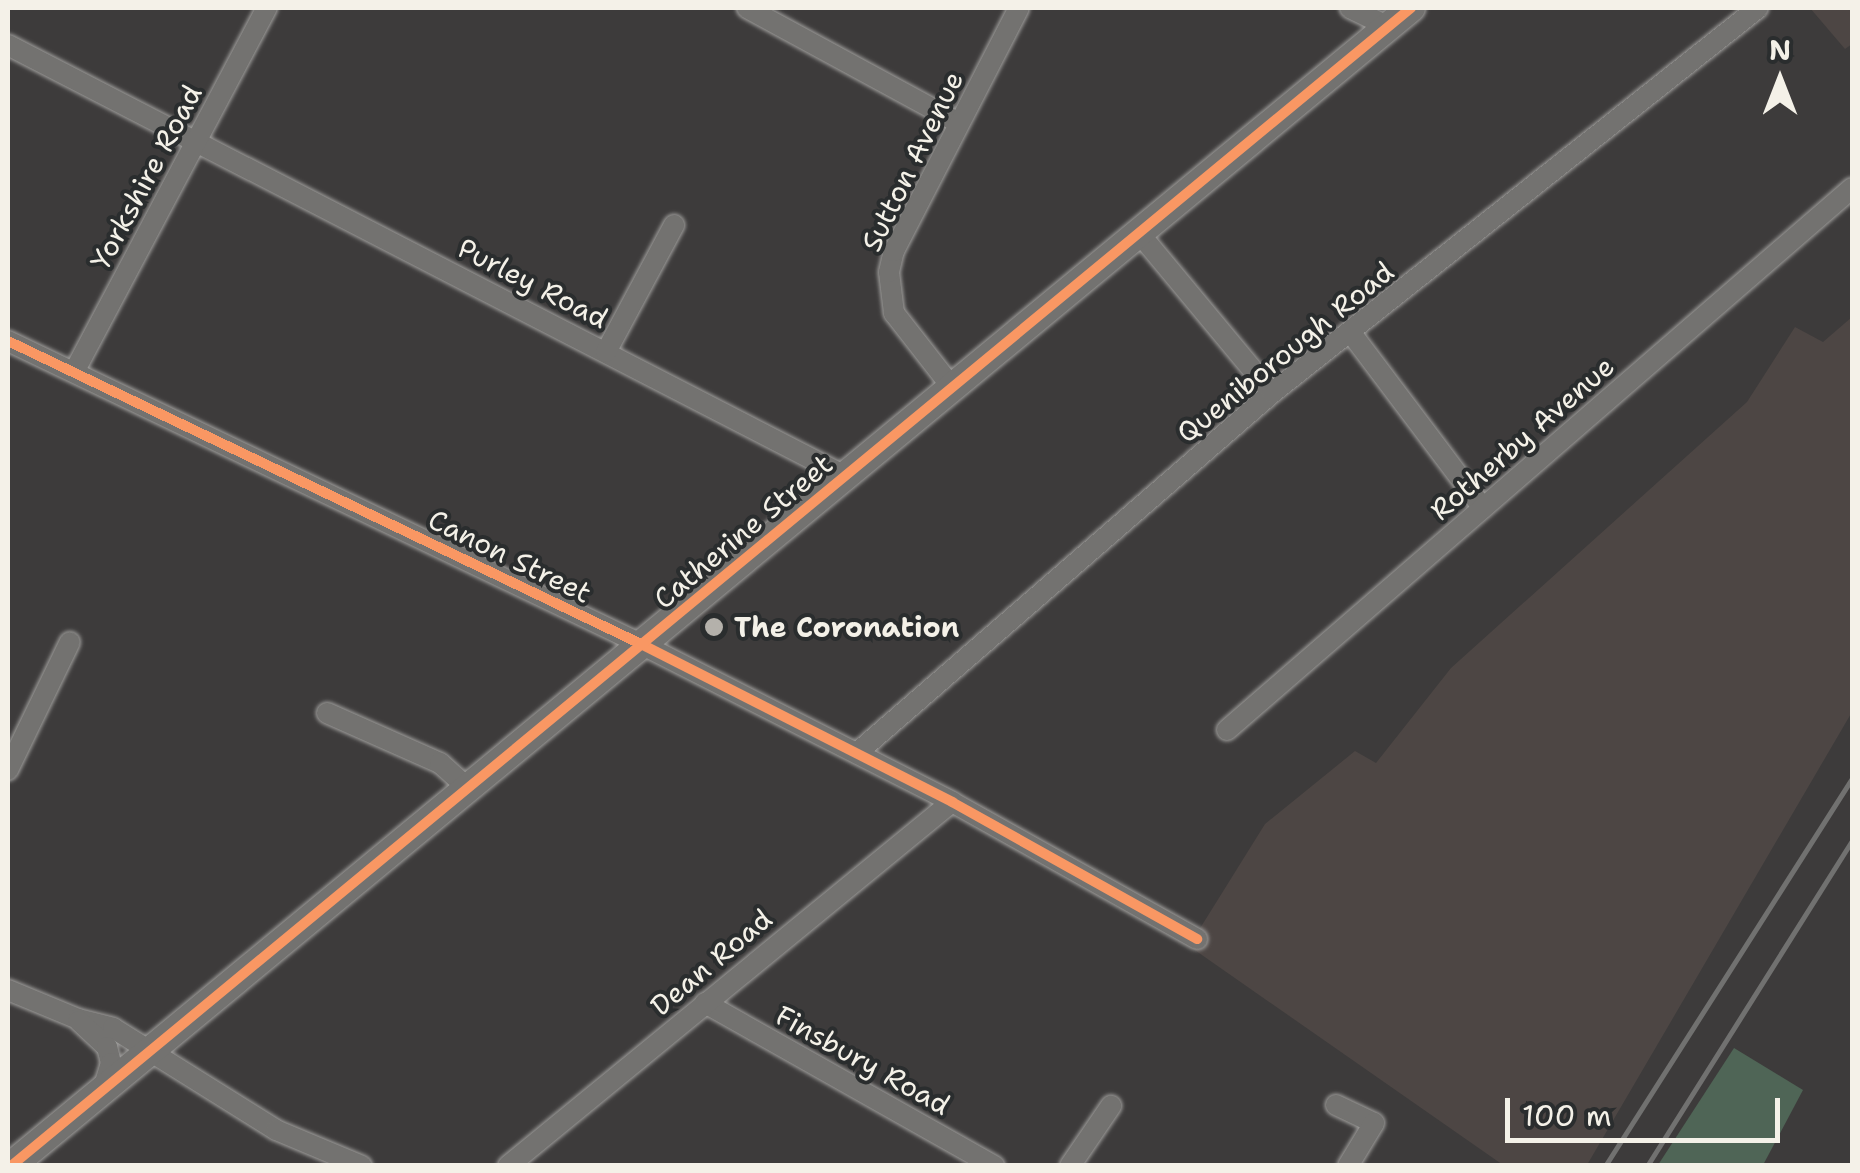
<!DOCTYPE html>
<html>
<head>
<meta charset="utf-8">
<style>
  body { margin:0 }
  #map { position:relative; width:1860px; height:1173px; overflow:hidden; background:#3d3b3b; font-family:"Shantell Sans",sans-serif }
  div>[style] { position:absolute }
  .built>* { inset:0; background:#4d4644 }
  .green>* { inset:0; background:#4f6556 }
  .roads { filter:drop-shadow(0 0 2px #9f9e9c) drop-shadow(0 0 2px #9f9e9c) }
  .street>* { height:20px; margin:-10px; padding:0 10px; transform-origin:10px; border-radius:10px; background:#737270 }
  .secondary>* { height:28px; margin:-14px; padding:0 14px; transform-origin:14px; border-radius:14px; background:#737270 }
  .rail>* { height:5px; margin:-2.5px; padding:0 2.5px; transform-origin:2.5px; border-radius:2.5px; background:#717170 }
  .cycleway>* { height:10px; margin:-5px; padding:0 5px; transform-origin:5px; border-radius:5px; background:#f99763 }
  .dots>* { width:28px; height:28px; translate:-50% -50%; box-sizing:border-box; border:5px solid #2a2d2e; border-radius:50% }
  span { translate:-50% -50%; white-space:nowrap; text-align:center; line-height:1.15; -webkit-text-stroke:8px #2a2d2e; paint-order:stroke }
  .street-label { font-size:28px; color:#f4f1e8 }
  .poi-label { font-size:28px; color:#f4f1e8; font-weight:700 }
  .left { translate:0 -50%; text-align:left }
  .frame { position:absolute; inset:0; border:10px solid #f4f1e8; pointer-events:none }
  .north { position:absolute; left:1730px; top:30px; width:100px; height:100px; -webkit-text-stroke:8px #2a2d2e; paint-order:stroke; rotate:0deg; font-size:28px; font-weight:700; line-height:40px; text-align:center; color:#f4f1e8 }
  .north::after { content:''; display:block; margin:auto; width:35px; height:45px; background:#f4f1e8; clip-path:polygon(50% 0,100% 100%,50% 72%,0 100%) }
  .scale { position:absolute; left:1505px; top:1098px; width:275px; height:45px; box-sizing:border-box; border:5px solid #f4f1e8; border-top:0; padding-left:12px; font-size:30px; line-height:35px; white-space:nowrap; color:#f4f1e8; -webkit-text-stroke:8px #2a2d2e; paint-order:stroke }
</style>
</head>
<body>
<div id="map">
  <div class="built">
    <i style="clip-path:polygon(1810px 8px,1852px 8px,1852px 44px,1845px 49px)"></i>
    <i style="clip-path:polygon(1852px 317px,1852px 712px,1587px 1165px,1503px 1165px,1189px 946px,1265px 824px,1355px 751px,1376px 763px,1451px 668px,1747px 402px,1795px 327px,1823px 342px)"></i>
  </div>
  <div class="green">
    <i style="clip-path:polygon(1734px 1048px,1803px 1090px,1763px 1165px,1658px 1165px)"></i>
  </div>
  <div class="roads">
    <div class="street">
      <i style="left:747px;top:8px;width:241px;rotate:28.5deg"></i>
      <i style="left:1350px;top:8px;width:41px;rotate:25.9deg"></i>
      <i style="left:8px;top:45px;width:939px;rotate:27.25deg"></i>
      <i style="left:1139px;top:233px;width:208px;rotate:50.3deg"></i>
      <i style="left:1351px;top:333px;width:219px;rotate:53deg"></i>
      <i style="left:8px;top:341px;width:704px;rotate:25.58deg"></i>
      <i style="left:643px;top:645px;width:347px;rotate:26.9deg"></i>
      <i style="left:952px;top:802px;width:281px;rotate:29.2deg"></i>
      <i style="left:606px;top:352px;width:144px;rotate:-61.8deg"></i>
      <i style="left:74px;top:372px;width:412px;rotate:-62.1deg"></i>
      <i style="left:951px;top:386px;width:93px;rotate:-128deg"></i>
      <i style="left:894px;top:313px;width:41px;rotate:-97deg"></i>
      <i style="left:889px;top:272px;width:22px;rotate:-77deg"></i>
      <i style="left:894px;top:251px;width:273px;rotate:-62.8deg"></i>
      <i style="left:327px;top:713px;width:124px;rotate:23.9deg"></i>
      <i style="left:440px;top:763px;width:36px;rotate:42deg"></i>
      <i style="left:1227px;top:730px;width:827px;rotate:-40.93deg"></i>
      <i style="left:857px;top:753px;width:549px;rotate:-40.94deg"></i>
      <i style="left:1272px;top:393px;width:620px;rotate:-38.39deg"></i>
      <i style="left:8px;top:770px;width:142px;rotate:-64.2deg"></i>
      <i style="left:8px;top:990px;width:76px;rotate:22.5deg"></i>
      <i style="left:78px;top:1019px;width:36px;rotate:14deg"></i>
      <i style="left:113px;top:1028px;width:192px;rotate:32deg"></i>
      <i style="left:276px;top:1130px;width:93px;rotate:22.7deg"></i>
      <i style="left:705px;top:1003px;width:332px;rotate:29.4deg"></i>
      <i style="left:79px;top:1021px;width:38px;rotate:43deg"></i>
      <i style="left:107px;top:1047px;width:16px;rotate:76deg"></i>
      <i style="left:111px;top:1063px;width:24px;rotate:107deg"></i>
      <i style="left:1336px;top:1105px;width:42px;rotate:25.3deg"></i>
      <i style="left:1374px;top:1123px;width:50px;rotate:121.2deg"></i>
      <i style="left:508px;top:1166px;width:574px;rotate:-39.35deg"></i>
      <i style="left:1070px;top:1166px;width:73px;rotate:-55.7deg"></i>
    </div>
    <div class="secondary">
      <i style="left:11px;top:1166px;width:1817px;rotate:-39.6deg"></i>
    </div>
  </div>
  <div class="rail">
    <i style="left:1605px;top:1166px;width:459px;rotate:-57.5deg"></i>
    <i style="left:1647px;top:1166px;width:385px;rotate:-57.8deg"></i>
  </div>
  <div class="cycleway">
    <i style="left:8px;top:341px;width:704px;rotate:25.58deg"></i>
    <i style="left:643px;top:645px;width:347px;rotate:26.9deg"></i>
    <i style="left:952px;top:802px;width:281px;rotate:29.2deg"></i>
    <i style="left:11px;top:1166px;width:1817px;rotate:-39.6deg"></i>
  </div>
  <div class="dots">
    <i style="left:714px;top:627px;background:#b4b1ab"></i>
  </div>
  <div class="street-label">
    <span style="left:912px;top:161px;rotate:-64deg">Sutton Avenue</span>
    <span style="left:146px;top:177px;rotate:-62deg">Yorkshire Road</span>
    <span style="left:533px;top:283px;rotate:27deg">Purley Road</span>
    <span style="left:1285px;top:352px;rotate:-39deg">Queniborough Road</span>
    <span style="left:1522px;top:438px;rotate:-41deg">Rotherby Avenue</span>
    <span style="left:743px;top:531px;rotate:-40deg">Catherine Street</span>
    <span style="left:510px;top:556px;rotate:26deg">Canon Street</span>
    <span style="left:711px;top:962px;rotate:-40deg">Dean Road</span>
    <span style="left:863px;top:1060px;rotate:29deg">Finsbury Road</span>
  </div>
  <div class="poi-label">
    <span class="left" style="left:734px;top:627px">The Coronation</span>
  </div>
  <div class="frame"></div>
  <div class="north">N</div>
  <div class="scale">100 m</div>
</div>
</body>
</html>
